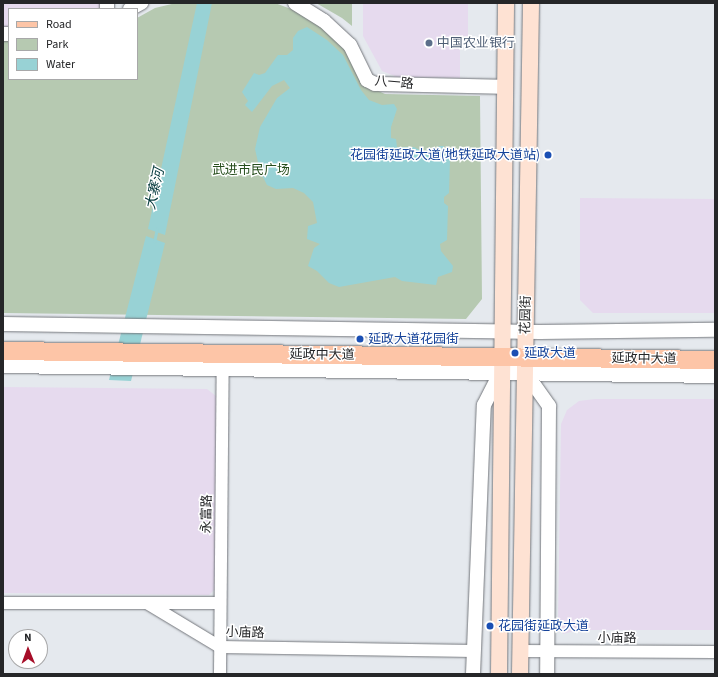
<!DOCTYPE html>
<html>
<head>
<meta charset="utf-8">
<style>
  body { margin:0 }
  #map { position:relative; width:718px; height:677px; overflow:hidden; background:#e5e9ee; font-family:"Source Sans 3","Noto Sans SC",sans-serif }
  div>[style] { position:absolute }
  .commercial>* { inset:0; background:#e6daee }
  .green>* { inset:0; background:#b6c9b1 }
  .water>* { inset:0; background:#98d2d5 }
  .stream>* { height:3px; margin:-1.5px; padding:0 1.5px; transform-origin:1.5px; border-radius:1.5px; background:#98d2d5 }
  .roads { filter:drop-shadow(0 0 1px #74777c) drop-shadow(0 0 1px #74777c) }
  .minor>* { height:12px; margin:-6px; padding:0 6px; transform-origin:6px; border-radius:6px; background:#fff }
  .tertiary>* { height:14px; margin:-7px; padding:0 7px; transform-origin:7px; border-radius:7px; background:#fff }
  .secondary>* { height:16px; margin:-8px; padding:0 8px; transform-origin:8px; border-radius:8px; background:#fee2d3 }
  .primary>* { height:18px; margin:-9px; padding:0 9px; transform-origin:9px; border-radius:9px; background:#fdc5a7 }
  .dots>* { width:11px; height:11px; translate:-50% -50%; box-sizing:border-box; border:2px solid #fff; border-radius:50% }
  span { translate:-50% -50%; white-space:nowrap; text-align:center; line-height:1.15; -webkit-text-stroke:3px #fff; paint-order:stroke }
  .service-label { font-size:13px; color:#4e5e75 }
  .left { translate:0 -50%; text-align:left }
  .street-label { font-size:13px; color:#252628 }
  .transit-label { font-size:13px; color:#164399 }
  .right { translate:-100% -50%; text-align:right }
  .park-label { font-size:13px; color:#274e1d }
  .water-label { font-size:14px; color:#00373a; font-style:italic }
  .frame { position:absolute; inset:0; border:4px solid #252628; pointer-events:none }
  .legend { position:absolute; left:8px; top:8px; width:130px; height:72px; box-sizing:border-box; background:#fff; border:1px solid #a8a8a9; margin:0; padding:5px 7px; list-style:none; font-size:12px; color:#252628 }
  .legend li { display:flex; align-items:center; gap:8px; height:20px }
  .legend b { width:20px; border:1px solid #a8a8a9 }
  .north { position:absolute; left:8px; top:629px; width:40px; height:40px; box-sizing:border-box; background:#fff; border:1px solid #a8a8a9; border-radius:50%; rotate:359deg; font-size:11px; font-weight:700; line-height:16px; text-align:center; color:#252628 }
  .north::after { content:''; display:block; margin:auto; width:14px; height:18px; background:#a60d28; clip-path:polygon(50% 0,100% 100%,50% 72%,0 100%) }
</style>
</head>
<body>
<div id="map">
  <div class="commercial">
    <i style="clip-path:polygon(3px 3px,101px 3px,101px 9px,9px 9px,9px 30px,3px 30px)"></i>
    <i style="clip-path:polygon(363px 3px,468px 3px,468px 36px,460px 37px,460px 78px,397px 77px,382px 71px,363px 36px)"></i>
    <i style="clip-path:polygon(580px 198px,715px 199px,715px 313px,593px 313px,580px 300px)"></i>
    <i style="clip-path:polygon(3px 387px,207px 389px,216px 396px,215px 589px,209px 595px,3px 593px)"></i>
    <i style="clip-path:polygon(595px 399px,715px 399px,715px 630px,578px 630px,563px 634px,558px 623px,561px 424px,567px 410px,579px 401px)"></i>
  </div>
  <div class="green">
    <i style="clip-path:polygon(176px 3px,275px 3px,315px 18px,334px 31px,374px 89px,385px 94px,480px 96px,482px 299px,466px 319px,3px 313px,3px 39px,9px 39px,9px 79px,137px 79px,137px 18px,155px 8px)"></i>
    <i style="clip-path:polygon(316px 3px,352px 3px,352px 26px,342px 18px)"></i>
  </div>
  <div class="water">
    <i style="clip-path:polygon(197px 3px,212px 3px,165px 235px,148px 229px)"></i>
    <i style="clip-path:polygon(307px 27px,327px 40px,343px 55px,361px 90px,369px 100px,382px 105px,394px 104px,397px 109px,391px 127px,391px 138px,396px 139px,397px 147px,414px 147px,427px 154px,434px 154px,439px 146px,444px 146px,443px 151px,450px 159px,449px 193px,444px 197px,444px 203px,448px 206px,447px 240px,440px 244px,441px 251px,453px 266px,452px 272px,438px 277px,436px 285px,402px 281px,395px 277px,339px 287px,329px 283px,317px 271px,308px 266px,314px 248px,320px 244px,307px 239px,308px 226px,317px 223px,313px 202px,304px 193px,293px 188px,276px 189px,267px 185px,260px 171px,255px 149px,260px 127px,277px 98px,290px 88px,284px 80px,272px 86px,252px 112px,245px 105px,248px 101px,242px 92px,254px 73px,259px 75px,265px 73px,278px 55px,287px 55px,293px 50px,293px 38px,298px 31px)"></i>
    <i style="clip-path:polygon(146px 236px,165px 243px,131px 381px,109px 380px)"></i>
  </div>
  <div class="stream">
    <i style="left:154px;top:242px;width:14px;rotate:-78deg"></i>
  </div>
  <div class="roads">
    <div class="minor">
      <i style="left:3px;top:603px;width:144px"></i>
      <i style="left:147px;top:603px;width:85px;rotate:31.1deg"></i>
      <i style="left:220px;top:647px;width:254px;rotate:0.9deg"></i>
      <i style="left:147px;top:603px;width:73px"></i>
      <i style="left:520px;top:651px;width:195px;rotate:0.3deg"></i>
      <i style="left:220px;top:674px;width:313px;rotate:-89.5deg"></i>
    </div>
    <div class="tertiary">
      <i style="left:295px;top:3px;width:34px;rotate:32deg"></i>
      <i style="left:324px;top:21px;width:35px;rotate:43deg"></i>
      <i style="left:350px;top:45px;width:39px;rotate:64deg"></i>
      <i style="left:367px;top:80px;width:9px;rotate:27deg"></i>
      <i style="left:375px;top:84px;width:130px;rotate:1.3deg"></i>
      <i style="left:107px;top:9px;width:6px;rotate:-90deg"></i>
      <i style="left:130px;top:9px;width:13px;rotate:-29deg"></i>
      <i style="left:3px;top:34px;width:6px"></i>
      <i style="left:3px;top:324px;width:537px;rotate:0.85deg"></i>
      <i style="left:540px;top:332px;width:175px;rotate:-0.7deg"></i>
      <i style="left:3px;top:366px;width:712px;rotate:0.8deg"></i>
      <i style="left:525px;top:372px;width:42px;rotate:54.8deg"></i>
      <i style="left:549px;top:406px;width:268px;rotate:90.4deg"></i>
      <i style="left:473px;top:674px;width:269px;rotate:-87.7deg"></i>
      <i style="left:484px;top:405px;width:38px;rotate:-63deg"></i>
    </div>
    <div class="secondary">
      <i style="left:499px;top:674px;width:671px;rotate:-89.4deg"></i>
      <i style="left:520px;top:674px;width:671px;rotate:-89.06deg"></i>
    </div>
    <div class="primary">
      <i style="left:3px;top:351px;width:712px;rotate:0.72deg"></i>
    </div>
  </div>
  <div class="dots">
    <i style="left:429px;top:43px;background:#5c6f8a"></i>
    <i style="left:548px;top:155px;background:#1a4fb4"></i>
    <i style="left:360px;top:339px;background:#1a4fb4"></i>
    <i style="left:515px;top:353px;background:#1a4fb4"></i>
    <i style="left:490px;top:626px;background:#1a4fb4"></i>
  </div>
  <div class="service-label">
    <span class="left" style="left:437px;top:43px">中国农业银行</span>
  </div>
  <div class="street-label">
    <span style="left:394px;top:83px;rotate:5deg">八一路</span>
    <span style="left:526px;top:315px;rotate:-89deg">花园街</span>
    <span style="left:322px;top:355px;rotate:1deg">延政中大道</span>
    <span style="left:644px;top:359px;rotate:1deg">延政中大道</span>
    <span style="left:207px;top:514px;rotate:-89deg">永富路</span>
    <span style="left:245px;top:633px;rotate:2deg">小庙路</span>
    <span style="left:617px;top:638px">小庙路</span>
  </div>
  <div class="transit-label">
    <span class="right" style="left:540px;top:155px">花园街延政大道(地铁延政大道站)</span>
    <span class="left" style="left:368px;top:339px">延政大道花园街</span>
    <span class="left" style="left:524px;top:353px">延政大道</span>
    <span class="left" style="left:498px;top:626px">花园街延政大道</span>
  </div>
  <div class="park-label">
    <span style="left:251px;top:170px">武进市民广场</span>
  </div>
  <div class="water-label">
    <span style="left:155px;top:189px;rotate:-77deg">大寨河</span>
  </div>
  <div class="frame"></div>
  <ul class="legend">
  <li><b style="height:5px;background:#fdc5a7"></b>Road</li>
  <li><b style="height:11px;background:#b6c9b1"></b>Park</li>
  <li><b style="height:11px;background:#98d2d5"></b>Water</li>
  </ul>
  <div class="north">N</div>
</div>
</body>
</html>
